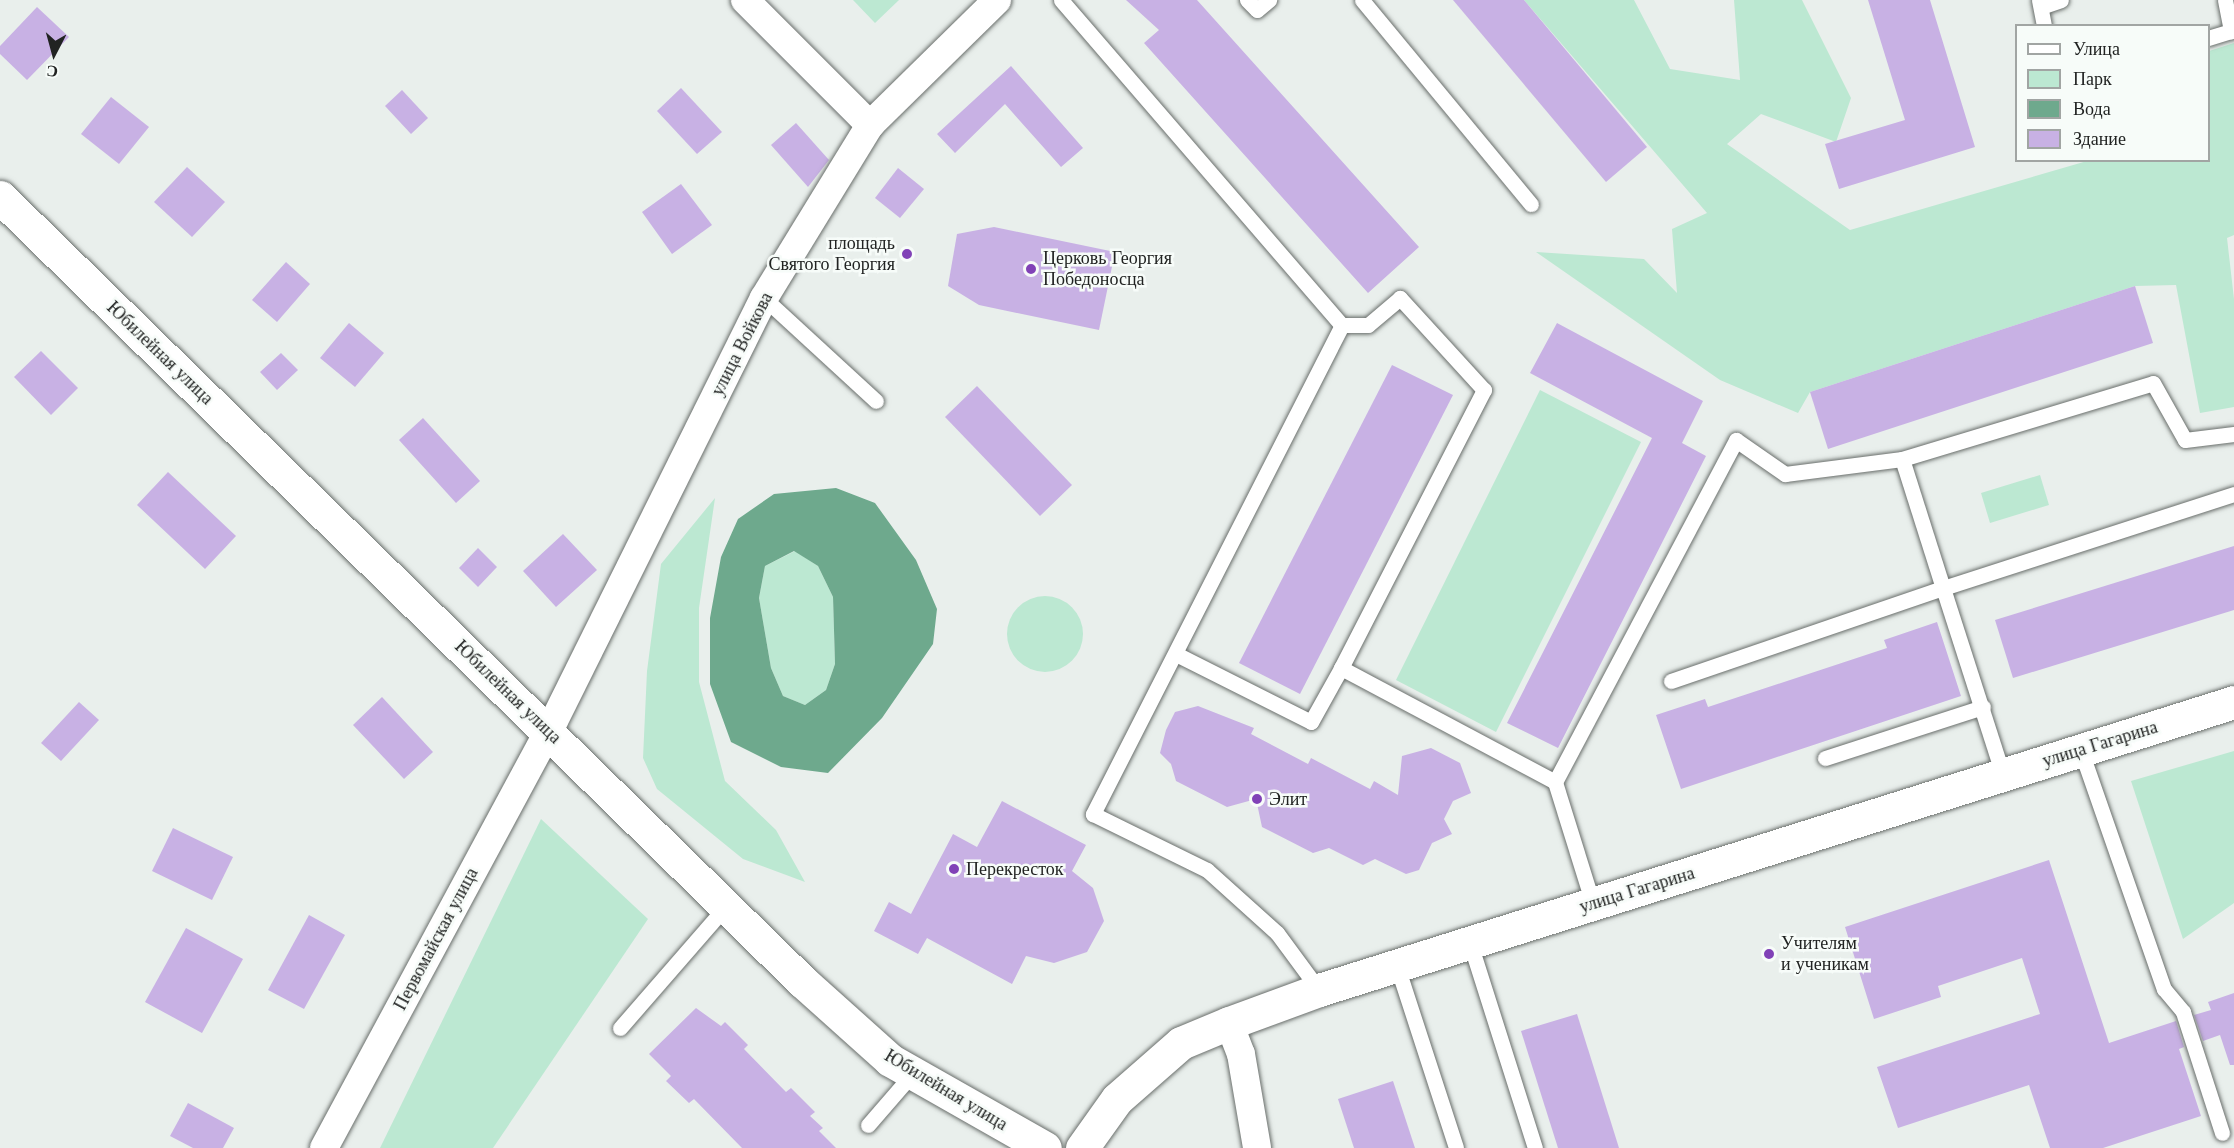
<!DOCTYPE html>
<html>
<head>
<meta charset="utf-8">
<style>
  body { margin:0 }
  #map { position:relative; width:2234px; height:1148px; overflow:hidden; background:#e9efec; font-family:"Libre Baskerville",serif }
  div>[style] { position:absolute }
  .green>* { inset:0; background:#bce8d2 }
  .round { border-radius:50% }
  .water>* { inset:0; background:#6ea98d }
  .building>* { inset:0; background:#c8b1e4 }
  .roads { filter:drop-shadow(0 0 2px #696e6b) drop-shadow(0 0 2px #696e6b) }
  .lane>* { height:15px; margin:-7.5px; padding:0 7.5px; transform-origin:7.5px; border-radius:7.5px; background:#fff }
  .street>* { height:28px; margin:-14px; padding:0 14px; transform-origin:14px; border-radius:14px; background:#fff }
  .secondary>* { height:33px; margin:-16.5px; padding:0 16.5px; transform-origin:16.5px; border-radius:16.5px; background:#fff }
  .dots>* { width:16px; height:16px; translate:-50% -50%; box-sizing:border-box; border:3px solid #f7fcf9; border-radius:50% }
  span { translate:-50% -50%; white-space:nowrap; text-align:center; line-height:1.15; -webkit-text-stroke:5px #f7fcf9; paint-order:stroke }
  .poi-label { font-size:18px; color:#212322 }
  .right { translate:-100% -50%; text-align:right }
  .left { translate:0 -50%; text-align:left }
  .street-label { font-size:18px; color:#212322 }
  .legend { position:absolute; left:2015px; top:24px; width:195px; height:138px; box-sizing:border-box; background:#f7fcf9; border:2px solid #a1a5a3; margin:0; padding:8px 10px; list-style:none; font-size:18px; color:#212322 }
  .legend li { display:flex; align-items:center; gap:12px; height:30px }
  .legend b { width:30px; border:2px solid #a1a5a3 }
  .north { position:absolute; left:24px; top:24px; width:60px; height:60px; -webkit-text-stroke:4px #f7fcf9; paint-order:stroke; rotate:186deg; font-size:16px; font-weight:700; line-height:24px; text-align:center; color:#212322 }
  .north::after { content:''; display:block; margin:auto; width:21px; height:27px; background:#212322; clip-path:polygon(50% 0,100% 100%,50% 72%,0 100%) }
</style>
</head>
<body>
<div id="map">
  <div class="green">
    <i style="clip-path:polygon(853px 0,899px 0,875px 23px)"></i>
    <i style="clip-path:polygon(1524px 0,1634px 0,1670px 69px,1740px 80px,1734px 0,1802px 0,1851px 98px,1836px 142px,1761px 114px,1727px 144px,1850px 230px,2087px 161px,2208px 160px,2209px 51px,2234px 43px,2234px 235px,2227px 238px,2234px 299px,2234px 407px,2200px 413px,2176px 285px,2135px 286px,1810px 392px,1798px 413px,1720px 380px,1536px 252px,1644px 259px,1677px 293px,1672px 229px,1707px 213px)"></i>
    <i style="clip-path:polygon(1540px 390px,1641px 442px,1496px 732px,1396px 680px)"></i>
    <i style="clip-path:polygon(2040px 475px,2049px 505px,1990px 523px,1981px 493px)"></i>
    <i style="clip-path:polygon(715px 498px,699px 608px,699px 682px,725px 781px,776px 830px,805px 882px,743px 859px,657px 789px,643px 758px,647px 671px,661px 564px)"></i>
    <i style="clip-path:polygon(795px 551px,818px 566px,833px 597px,835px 664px,826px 690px,805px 705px,783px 696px,771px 668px,759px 598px,765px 566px)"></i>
    <i class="round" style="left:1007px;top:596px;width:76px;height:76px"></i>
    <i style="clip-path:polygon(2234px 751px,2234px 903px,2183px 939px,2131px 781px)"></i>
    <i style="clip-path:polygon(541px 819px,648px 919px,493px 1148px,380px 1148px)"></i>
  </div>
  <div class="water">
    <i style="clip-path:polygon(evenodd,836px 488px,875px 503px,916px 560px,937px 609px,933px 644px,882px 718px,828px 773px,781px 767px,731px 742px,710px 684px,710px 618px,721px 557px,738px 519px,774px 494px,836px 488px,794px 551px,818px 566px,833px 597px,835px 664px,826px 690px,805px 705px,783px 696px,771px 668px,759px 598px,765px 566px,794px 551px)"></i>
  </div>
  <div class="building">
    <i style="clip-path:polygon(1126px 0,1197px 0,1419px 247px,1368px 293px,1144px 43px,1159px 30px)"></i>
    <i style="clip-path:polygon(1453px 0,1524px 0,1647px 147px,1606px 182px)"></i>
    <i style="clip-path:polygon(1868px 0,1930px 0,1975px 147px,1839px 189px,1825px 144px,1905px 120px)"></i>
    <i style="clip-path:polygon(37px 7px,69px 37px,27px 80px,0 54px,0 46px)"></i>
    <i style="clip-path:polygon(1011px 66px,1083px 148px,1061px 167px,1005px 104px,955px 153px,937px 134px)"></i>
    <i style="clip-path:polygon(681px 88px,722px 132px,697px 154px,657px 111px)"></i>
    <i style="clip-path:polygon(402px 90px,428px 118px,411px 134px,385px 106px)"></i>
    <i style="clip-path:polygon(111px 97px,149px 127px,119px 164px,81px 134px)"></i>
    <i style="clip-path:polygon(796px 123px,829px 160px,808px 187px,771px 145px)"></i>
    <i style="clip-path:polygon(187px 167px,225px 202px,192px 237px,154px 202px)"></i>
    <i style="clip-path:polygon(898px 168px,924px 189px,900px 218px,875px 198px)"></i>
    <i style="clip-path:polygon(681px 184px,712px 225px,672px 254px,642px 212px)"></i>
    <i style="clip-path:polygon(994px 227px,1115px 252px,1099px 330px,979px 305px,948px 286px,957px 234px)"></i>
    <i style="clip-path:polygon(286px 262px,310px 284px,277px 322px,252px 300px)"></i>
    <i style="clip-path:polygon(2135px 286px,2153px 343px,1828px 449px,1810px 392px)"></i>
    <i style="clip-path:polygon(349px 323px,384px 353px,355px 387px,320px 358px)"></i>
    <i style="clip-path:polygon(1557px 323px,1703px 401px,1682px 443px,1706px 456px,1558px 748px,1507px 723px,1652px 438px,1530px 373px)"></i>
    <i style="clip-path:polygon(41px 351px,78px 388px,51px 415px,14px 377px)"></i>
    <i style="clip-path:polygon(281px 353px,298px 370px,277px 390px,260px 372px)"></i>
    <i style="clip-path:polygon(1392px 365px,1453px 395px,1300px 694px,1239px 663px)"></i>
    <i style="clip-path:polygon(977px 386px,1072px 485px,1040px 516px,945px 417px)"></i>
    <i style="clip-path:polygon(423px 418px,480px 481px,456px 503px,399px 440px)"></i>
    <i style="clip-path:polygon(168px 472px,236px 536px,205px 569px,137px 505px)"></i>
    <i style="clip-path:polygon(563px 534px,597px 570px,556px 607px,523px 571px)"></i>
    <i style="clip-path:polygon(2234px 546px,2234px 610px,2013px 678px,1995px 620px)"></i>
    <i style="clip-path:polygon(478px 548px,497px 567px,478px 587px,459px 568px)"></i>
    <i style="clip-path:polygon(1937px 622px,1961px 696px,1681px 789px,1656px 715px,1705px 699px,1708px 707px,1887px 648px,1884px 640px)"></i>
    <i style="clip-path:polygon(382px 697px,433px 752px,404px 779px,353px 725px)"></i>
    <i style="clip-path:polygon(79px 702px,99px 720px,61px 761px,41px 743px)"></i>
    <i style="clip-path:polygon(1198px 706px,1254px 728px,1251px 734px,1308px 764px,1311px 758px,1370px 789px,1374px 781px,1398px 795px,1402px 756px,1431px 748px,1460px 763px,1471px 793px,1453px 801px,1444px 819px,1452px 834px,1432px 843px,1419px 870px,1406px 874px,1375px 859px,1363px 865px,1329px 848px,1313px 853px,1262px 827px,1256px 799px,1227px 807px,1176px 781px,1171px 764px,1160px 753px,1166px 730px,1175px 712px)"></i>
    <i style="clip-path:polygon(1002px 801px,1086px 845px,1072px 871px,1093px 888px,1104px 921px,1087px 952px,1054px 963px,1026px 956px,1012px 984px,927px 938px,918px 954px,874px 931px,889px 902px,911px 914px,953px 834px,977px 847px)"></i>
    <i style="clip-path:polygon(173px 828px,233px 857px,212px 900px,152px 871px)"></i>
    <i style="clip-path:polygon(2049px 860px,2109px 1043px,2176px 1021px,2184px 1047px,2179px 1049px,2201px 1116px,2103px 1148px,2050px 1148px,2029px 1085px,1898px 1128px,1877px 1067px,2040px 1014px,2022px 958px,1938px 986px,1941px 997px,1874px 1019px,1845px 927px)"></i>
    <i style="clip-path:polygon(309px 915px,345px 935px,304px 1009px,268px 990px)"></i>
    <i style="clip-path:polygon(186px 928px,243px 959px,202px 1033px,145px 1002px)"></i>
    <i style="clip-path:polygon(2234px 993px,2234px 1065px,2230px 1065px,2220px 1035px,2203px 1041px,2194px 1015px,2211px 1010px,2208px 1002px)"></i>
    <i style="clip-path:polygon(696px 1008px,721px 1026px,725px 1022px,748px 1045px,744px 1049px,786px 1092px,791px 1088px,815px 1112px,810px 1116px,823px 1128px,819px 1131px,836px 1148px,742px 1148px,694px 1099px,689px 1103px,666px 1081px,671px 1076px,649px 1054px)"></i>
    <i style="clip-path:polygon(1577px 1014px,1619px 1148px,1558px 1148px,1521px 1031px)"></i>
    <i style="clip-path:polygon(1393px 1081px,1415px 1148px,1354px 1148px,1338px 1099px)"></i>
    <i style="clip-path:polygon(188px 1103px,234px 1128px,223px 1148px,193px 1148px,170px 1136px)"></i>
  </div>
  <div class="roads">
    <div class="lane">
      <i style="left:1061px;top:0;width:430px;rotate:49.2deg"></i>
      <i style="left:1342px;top:325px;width:549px;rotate:116.99deg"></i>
      <i style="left:1093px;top:814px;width:127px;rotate:26.2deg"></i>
      <i style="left:1207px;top:870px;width:94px;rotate:42deg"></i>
      <i style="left:1277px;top:933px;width:71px;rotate:53.6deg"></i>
      <i style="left:1247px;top:0;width:14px;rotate:45deg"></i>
      <i style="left:1257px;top:10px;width:16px;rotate:-40deg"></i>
      <i style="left:1362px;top:0;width:265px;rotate:50.4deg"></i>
      <i style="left:2039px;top:0;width:26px;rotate:79deg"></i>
      <i style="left:2225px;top:0;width:32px;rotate:79deg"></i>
      <i style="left:2041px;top:7px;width:21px;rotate:-19deg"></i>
      <i style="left:2208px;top:38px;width:27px;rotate:-17deg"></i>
      <i style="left:764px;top:298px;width:152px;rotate:42.6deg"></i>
      <i style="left:1176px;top:654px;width:151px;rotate:26.7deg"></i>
      <i style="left:1311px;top:722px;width:62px;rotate:-60.9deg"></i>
      <i style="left:1341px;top:668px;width:242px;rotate:28deg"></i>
      <i style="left:1341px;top:668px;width:313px;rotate:-62.8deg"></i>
      <i style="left:1484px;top:390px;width:125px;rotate:-132.4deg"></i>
      <i style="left:1400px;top:298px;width:42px;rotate:139.8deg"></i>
      <i style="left:1368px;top:325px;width:26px;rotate:180deg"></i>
      <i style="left:1671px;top:681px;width:287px;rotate:-18.9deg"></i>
      <i style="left:1943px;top:588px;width:135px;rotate:-107.6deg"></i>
      <i style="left:1902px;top:459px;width:262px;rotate:-16.8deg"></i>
      <i style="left:2153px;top:383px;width:65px;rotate:60.7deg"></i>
      <i style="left:2185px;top:440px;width:49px;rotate:-7deg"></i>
      <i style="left:2081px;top:751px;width:252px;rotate:70.8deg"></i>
      <i style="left:2164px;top:989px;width:30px;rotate:50deg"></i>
      <i style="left:2183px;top:1012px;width:127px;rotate:72.1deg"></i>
      <i style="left:1825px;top:758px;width:166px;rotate:-17.9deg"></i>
      <i style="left:2003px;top:775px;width:196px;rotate:-107.8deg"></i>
      <i style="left:1943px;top:588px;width:306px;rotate:-17.9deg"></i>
      <i style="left:1593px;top:904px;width:128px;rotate:-107.3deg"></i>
      <i style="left:1555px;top:782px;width:387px;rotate:-62.1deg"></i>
      <i style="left:1736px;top:440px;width:60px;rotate:34.8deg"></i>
      <i style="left:1785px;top:474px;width:118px;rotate:-7.3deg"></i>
      <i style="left:1470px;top:943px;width:215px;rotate:72.4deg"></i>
      <i style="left:1397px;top:966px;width:191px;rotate:72deg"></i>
      <i style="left:620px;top:1028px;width:160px;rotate:-49deg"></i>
      <i style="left:868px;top:1125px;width:69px;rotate:-49.1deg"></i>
    </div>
    <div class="street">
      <i style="left:745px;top:0;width:177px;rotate:45deg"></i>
      <i style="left:1229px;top:1023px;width:33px;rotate:69deg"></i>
      <i style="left:1241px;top:1054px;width:95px;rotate:80.3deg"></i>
      <i style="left:324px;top:1148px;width:474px;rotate:-61.7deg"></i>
      <i style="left:549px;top:731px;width:483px;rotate:-63.6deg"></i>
      <i style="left:764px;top:298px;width:203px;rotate:-58.5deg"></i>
      <i style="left:870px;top:125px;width:178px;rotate:-44.5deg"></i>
    </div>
    <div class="secondary">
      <i style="left:0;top:197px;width:1122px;rotate:44.35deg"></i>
      <i style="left:802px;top:981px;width:118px;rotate:41.9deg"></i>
      <i style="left:890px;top:1060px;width:178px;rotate:29.6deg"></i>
      <i style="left:1082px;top:1148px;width:60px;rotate:-54.5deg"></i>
      <i style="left:1117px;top:1099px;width:85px;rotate:-41.2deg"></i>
      <i style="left:1181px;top:1043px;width:52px;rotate:-22.6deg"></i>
      <i style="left:1229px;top:1023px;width:96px;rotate:-20.1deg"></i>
      <i style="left:1319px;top:990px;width:959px;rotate:-17.47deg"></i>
    </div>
  </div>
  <div class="dots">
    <i style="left:907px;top:254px;background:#8142b7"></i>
    <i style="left:1031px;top:269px;background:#8142b7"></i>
    <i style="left:1257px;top:799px;background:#8142b7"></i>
    <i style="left:954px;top:869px;background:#8142b7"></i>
    <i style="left:1769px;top:954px;background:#8142b7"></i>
  </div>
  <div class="poi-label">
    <span class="right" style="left:895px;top:254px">площадь<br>Святого Георгия</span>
    <span class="left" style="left:1043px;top:269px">Церковь Георгия<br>Победоносца</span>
    <span class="left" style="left:1269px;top:799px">Элит</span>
    <span class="left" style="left:966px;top:869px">Перекресток</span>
    <span class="left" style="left:1781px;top:954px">Учителям<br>и ученикам</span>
  </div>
  <div class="street-label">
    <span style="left:742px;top:344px;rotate:-63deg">улица Войкова</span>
    <span style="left:160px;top:353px;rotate:44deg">Юбилейная улица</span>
    <span style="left:508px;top:692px;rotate:44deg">Юбилейная улица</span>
    <span style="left:2100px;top:744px;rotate:-17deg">улица Гагарина</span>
    <span style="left:1637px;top:890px;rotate:-17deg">улица Гагарина</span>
    <span style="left:436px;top:939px;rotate:-62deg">Первомайская улица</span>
    <span style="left:946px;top:1090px;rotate:31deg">Юбилейная улица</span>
  </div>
  <ul class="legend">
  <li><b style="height:8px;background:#fff"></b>Улица</li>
  <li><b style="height:16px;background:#bce8d2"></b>Парк</li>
  <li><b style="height:16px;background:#6ea98d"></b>Вода</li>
  <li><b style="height:16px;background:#c8b1e4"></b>Здание</li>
  </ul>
  <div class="north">С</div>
</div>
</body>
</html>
